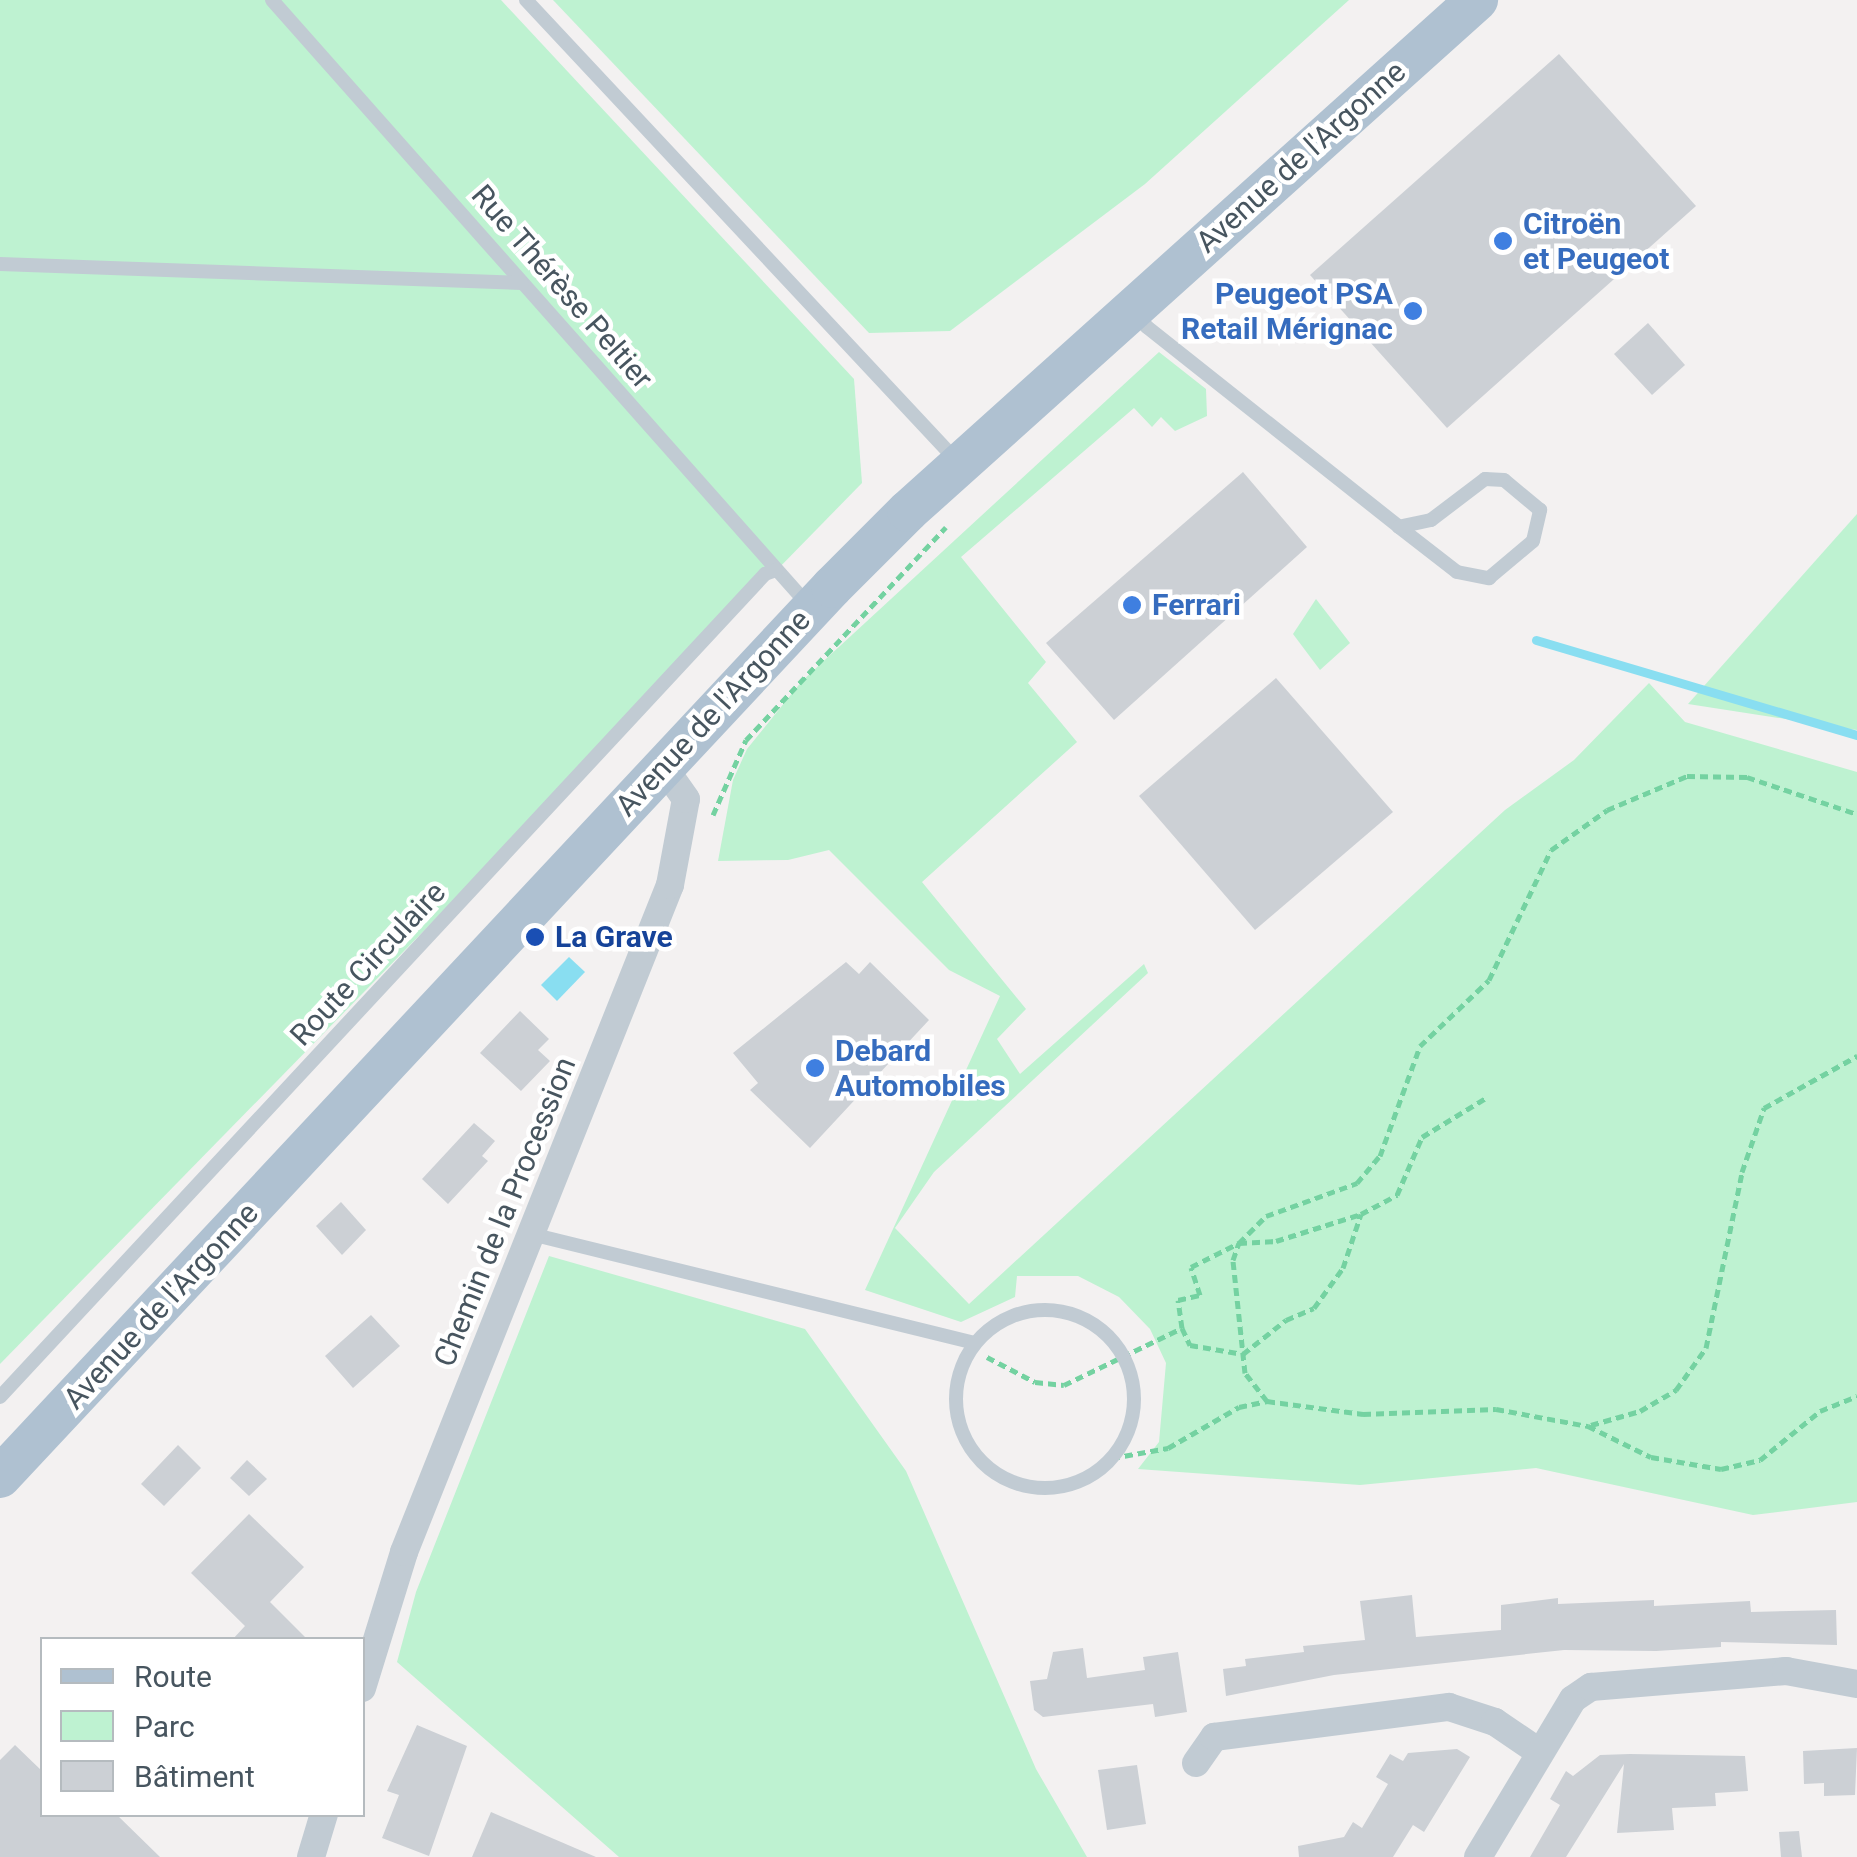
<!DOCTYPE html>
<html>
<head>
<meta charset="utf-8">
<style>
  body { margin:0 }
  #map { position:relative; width:1857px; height:1857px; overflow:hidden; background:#f3f1f1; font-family:Roboto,sans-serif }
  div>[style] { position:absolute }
  .green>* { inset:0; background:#bef2d1 }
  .water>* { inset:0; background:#89def1 }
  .stream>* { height:9px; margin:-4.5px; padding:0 4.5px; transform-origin:4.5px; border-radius:4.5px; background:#89def1 }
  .building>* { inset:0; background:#ccd0d5 }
  .path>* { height:5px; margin-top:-2.5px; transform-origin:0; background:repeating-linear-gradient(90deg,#74d2a1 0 8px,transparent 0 13px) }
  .lane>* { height:14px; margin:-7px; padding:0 7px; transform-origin:7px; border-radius:7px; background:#c1cbd3 }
  .lane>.ring { margin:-7px; padding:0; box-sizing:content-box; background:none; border:14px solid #c1cbd3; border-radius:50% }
  .street>* { height:28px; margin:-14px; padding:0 14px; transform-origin:14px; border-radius:14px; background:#c1cbd3 }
  .primary>* { height:42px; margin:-21px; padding:0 21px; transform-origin:21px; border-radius:21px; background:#afc1d1 }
  .dots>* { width:28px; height:28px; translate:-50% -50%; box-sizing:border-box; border:5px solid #fff; border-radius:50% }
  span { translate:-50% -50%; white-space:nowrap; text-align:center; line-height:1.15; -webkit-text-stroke:9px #fff; paint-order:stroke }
  .street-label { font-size:30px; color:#47555f }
  .shop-label { font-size:30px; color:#366cbe; font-weight:700 }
  .left { translate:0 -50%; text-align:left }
  .right { translate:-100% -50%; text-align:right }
  .transit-label { font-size:30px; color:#164399; font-weight:700 }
  .legend { position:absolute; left:40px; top:1637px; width:325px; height:180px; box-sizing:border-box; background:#fff; border:2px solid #b5bbbf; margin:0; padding:12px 18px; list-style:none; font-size:30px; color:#47555f }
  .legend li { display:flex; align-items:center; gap:20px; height:50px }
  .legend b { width:50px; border:2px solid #b5bbbf }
</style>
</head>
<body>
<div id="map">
  <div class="green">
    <i style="clip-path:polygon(0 0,501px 0,854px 379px,862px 483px,0 1364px)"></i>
    <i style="clip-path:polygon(553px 0,1349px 0,1145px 184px,950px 331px,869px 333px)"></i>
    <i style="clip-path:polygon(1159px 352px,1206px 389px,1207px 416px,1175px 431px,1161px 417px,1152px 427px,1134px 408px,961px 557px,1046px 662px,1028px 683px,1077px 742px,922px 882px,1026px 1009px,997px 1039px,1020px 1074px,1144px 964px,1148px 973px,934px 1172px,895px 1228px,969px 1304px,1505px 810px,1574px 760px,1649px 683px,1685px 722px,1857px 772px,1857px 1502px,1753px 1515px,1536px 1468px,1360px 1485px,1138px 1469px,1159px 1442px,1166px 1363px,1150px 1329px,1119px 1297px,1078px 1276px,1017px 1276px,1015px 1297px,961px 1322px,865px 1290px,1000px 996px,949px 970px,829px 850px,788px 860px,718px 861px,733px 780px,747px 749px,802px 681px)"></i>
    <i style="clip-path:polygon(1857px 514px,1857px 730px,1688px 704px)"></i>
    <i style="clip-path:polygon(1316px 599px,1350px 643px,1320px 670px,1293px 634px)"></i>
    <i style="clip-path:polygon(549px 1256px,805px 1329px,906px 1471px,1036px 1769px,1087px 1857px,619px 1857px,397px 1662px,416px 1592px)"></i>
  </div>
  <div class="water">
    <i style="clip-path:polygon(569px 957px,585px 972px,557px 1001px,541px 985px)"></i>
  </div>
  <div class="stream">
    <i style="left:1536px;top:640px;width:335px;rotate:16.5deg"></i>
  </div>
  <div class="building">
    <i style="clip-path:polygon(1559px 54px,1696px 206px,1447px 428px,1310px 275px)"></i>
    <i style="clip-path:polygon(1648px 323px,1685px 365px,1652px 395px,1614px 354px)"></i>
    <i style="clip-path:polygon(1243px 472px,1307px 547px,1114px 720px,1046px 643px)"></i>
    <i style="clip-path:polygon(1276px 678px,1393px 812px,1255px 930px,1139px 796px)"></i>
    <i style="clip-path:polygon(846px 962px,859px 974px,870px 962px,929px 1020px,810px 1148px,750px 1090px,758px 1083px,733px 1053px)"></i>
    <i style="clip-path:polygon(520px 1011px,549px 1039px,538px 1050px,550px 1061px,521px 1091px,480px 1053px)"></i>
    <i style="clip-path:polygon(474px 1123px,495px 1141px,482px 1156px,488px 1161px,448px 1204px,422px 1179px)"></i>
    <i style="clip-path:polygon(341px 1202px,366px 1230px,342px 1255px,316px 1226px)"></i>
    <i style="clip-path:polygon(371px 1315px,400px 1346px,353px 1388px,325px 1356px)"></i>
    <i style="clip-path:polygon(178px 1445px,201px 1468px,164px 1506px,141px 1484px)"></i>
    <i style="clip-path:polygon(247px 1460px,267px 1479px,249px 1496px,230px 1478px)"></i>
    <i style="clip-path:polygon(249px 1514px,304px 1567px,270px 1602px,308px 1640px,232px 1640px,245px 1626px,191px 1573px)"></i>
    <i style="clip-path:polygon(1412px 1595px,1416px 1637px,1501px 1630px,1501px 1605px,1558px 1598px,1558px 1604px,1654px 1600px,1654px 1606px,1750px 1601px,1751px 1612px,1836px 1610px,1837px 1645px,1721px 1642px,1721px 1647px,1656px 1651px,1564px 1650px,1334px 1675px,1226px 1696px,1223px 1669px,1246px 1666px,1245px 1659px,1304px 1652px,1303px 1646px,1365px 1640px,1360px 1601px)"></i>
    <i style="clip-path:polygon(1083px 1648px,1087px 1678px,1145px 1670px,1143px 1657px,1178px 1652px,1187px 1712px,1155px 1717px,1153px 1704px,1043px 1717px,1034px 1710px,1030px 1681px,1047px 1679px,1053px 1652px)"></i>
    <i style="clip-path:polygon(417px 1725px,467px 1746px,429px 1856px,382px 1838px,399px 1795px,387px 1791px)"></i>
    <i style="clip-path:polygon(15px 1745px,42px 1771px,42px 1814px,116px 1814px,160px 1857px,0 1857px,0 1760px)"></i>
    <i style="clip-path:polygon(1857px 1748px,1855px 1795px,1824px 1796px,1824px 1783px,1804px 1784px,1803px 1751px)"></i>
    <i style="clip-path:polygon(1457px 1749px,1470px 1757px,1424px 1832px,1413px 1825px,1393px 1857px,1299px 1857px,1298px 1846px,1344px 1837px,1353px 1822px,1362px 1828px,1388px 1784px,1376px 1777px,1390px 1754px,1403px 1761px,1408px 1753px)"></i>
    <i style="clip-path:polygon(1630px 1754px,1745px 1756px,1748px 1791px,1715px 1793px,1716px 1806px,1672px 1808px,1674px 1830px,1617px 1833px,1624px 1764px,1566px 1857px,1530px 1857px,1560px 1805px,1550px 1799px,1566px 1771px,1573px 1776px,1600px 1755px)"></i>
    <i style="clip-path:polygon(1137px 1765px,1146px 1824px,1107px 1830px,1098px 1770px)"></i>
    <i style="clip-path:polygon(491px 1812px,596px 1857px,472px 1857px)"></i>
    <i style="clip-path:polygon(1799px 1831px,1802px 1857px,1781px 1857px,1779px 1832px)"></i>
  </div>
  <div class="path">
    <i style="left:713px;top:815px;width:82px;rotate:-66.3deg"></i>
    <i style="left:746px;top:740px;width:292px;rotate:-46.8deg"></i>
    <i style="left:1182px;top:1328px;width:28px;rotate:-98deg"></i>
    <i style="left:1178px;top:1300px;width:23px;rotate:-13deg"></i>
    <i style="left:1200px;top:1295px;width:29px;rotate:-108deg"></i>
    <i style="left:1191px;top:1267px;width:54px;rotate:-26.6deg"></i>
    <i style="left:1239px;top:1243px;width:37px;rotate:-3deg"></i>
    <i style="left:1276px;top:1241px;width:89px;rotate:-17.6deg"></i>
    <i style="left:987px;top:1357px;width:54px;rotate:27.5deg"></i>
    <i style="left:1035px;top:1382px;width:29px;rotate:6deg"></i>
    <i style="left:1064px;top:1385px;width:131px;rotate:-25.8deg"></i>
    <i style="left:1182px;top:1328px;width:19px;rotate:65deg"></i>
    <i style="left:1190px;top:1345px;width:54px;rotate:9.6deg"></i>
    <i style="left:1243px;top:1354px;width:55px;rotate:-38.3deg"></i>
    <i style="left:1286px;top:1320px;width:30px;rotate:-23deg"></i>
    <i style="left:1314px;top:1308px;width:49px;rotate:-54.1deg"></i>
    <i style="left:1343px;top:1268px;width:57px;rotate:-71.6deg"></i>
    <i style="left:1361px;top:1214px;width:41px;rotate:-27.8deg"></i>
    <i style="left:1397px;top:1195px;width:63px;rotate:-66.7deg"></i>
    <i style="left:1422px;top:1137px;width:75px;rotate:-31.4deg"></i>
    <i style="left:1267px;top:1401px;width:36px;rotate:-128deg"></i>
    <i style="left:1245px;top:1373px;width:114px;rotate:-96.1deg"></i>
    <i style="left:1233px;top:1260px;width:18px;rotate:-71deg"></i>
    <i style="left:1239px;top:1243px;width:38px;rotate:-45deg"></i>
    <i style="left:1266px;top:1216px;width:97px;rotate:-19.9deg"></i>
    <i style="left:1357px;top:1183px;width:35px;rotate:-50deg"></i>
    <i style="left:1380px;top:1156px;width:117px;rotate:-70deg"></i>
    <i style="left:1420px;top:1046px;width:95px;rotate:-43.7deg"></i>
    <i style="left:1489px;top:980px;width:144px;rotate:-64.5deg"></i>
    <i style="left:1551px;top:850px;width:69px;rotate:-35.5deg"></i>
    <i style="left:1607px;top:810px;width:87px;rotate:-23deg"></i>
    <i style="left:1687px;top:776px;width:60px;rotate:1deg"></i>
    <i style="left:1747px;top:777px;width:116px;rotate:18.6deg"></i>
    <i style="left:1591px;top:1425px;width:51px;rotate:-15.9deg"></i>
    <i style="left:1640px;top:1411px;width:42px;rotate:-30.3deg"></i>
    <i style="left:1676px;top:1390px;width:52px;rotate:-54.5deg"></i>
    <i style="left:1706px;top:1348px;width:180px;rotate:-78.4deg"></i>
    <i style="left:1742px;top:1172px;width:68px;rotate:-71deg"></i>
    <i style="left:1764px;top:1108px;width:107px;rotate:-29.2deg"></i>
    <i style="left:1112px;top:1458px;width:57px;rotate:-10.1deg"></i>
    <i style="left:1168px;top:1448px;width:82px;rotate:-30deg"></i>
    <i style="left:1239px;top:1407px;width:29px;rotate:-12deg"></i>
    <i style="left:1267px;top:1401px;width:97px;rotate:7.7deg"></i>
    <i style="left:1363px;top:1414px;width:133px;rotate:-2.2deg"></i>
    <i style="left:1496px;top:1409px;width:94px;rotate:10.5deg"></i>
    <i style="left:1588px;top:1426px;width:70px;rotate:26.2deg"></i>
    <i style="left:1651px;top:1457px;width:71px;rotate:9.7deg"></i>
    <i style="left:1721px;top:1469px;width:40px;rotate:-13deg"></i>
    <i style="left:1760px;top:1460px;width:77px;rotate:-39.2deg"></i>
    <i style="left:1820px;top:1411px;width:40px;rotate:-22deg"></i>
  </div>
  <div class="lane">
    <i style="left:272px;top:0;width:810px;rotate:48.45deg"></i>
    <i style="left:526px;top:0;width:630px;rotate:46.93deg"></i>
    <i style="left:0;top:264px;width:522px;rotate:2.08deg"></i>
    <i style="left:1134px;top:314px;width:18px;rotate:45deg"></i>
    <i style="left:1147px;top:327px;width:322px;rotate:38.4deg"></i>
    <i style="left:1399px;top:527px;width:73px;rotate:37.8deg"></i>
    <i style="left:1457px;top:572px;width:33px;rotate:11deg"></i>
    <i style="left:1489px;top:578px;width:57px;rotate:-40.1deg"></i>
    <i style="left:1533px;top:541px;width:32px;rotate:-77deg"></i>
    <i style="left:1540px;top:510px;width:47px;rotate:-140.2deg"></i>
    <i style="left:1504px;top:480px;width:19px;rotate:-177deg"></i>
    <i style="left:1485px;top:479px;width:68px;rotate:142.8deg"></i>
    <i style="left:1431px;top:520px;width:33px;rotate:168deg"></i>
    <i style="left:531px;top:1234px;width:457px;rotate:13.8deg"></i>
    <i class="ring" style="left:956px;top:1310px;width:164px;height:164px"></i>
    <i style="left:0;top:1397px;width:1124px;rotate:-47.09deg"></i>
    <i style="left:765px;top:574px;width:12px;rotate:-20deg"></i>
  </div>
  <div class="street">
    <i style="left:362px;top:1688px;width:142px;rotate:-72.8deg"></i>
    <i style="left:404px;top:1552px;width:718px;rotate:-68.26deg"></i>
    <i style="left:670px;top:885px;width:87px;rotate:-79.5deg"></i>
    <i style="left:686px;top:799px;width:42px;rotate:-125.2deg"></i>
    <i style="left:1196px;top:1763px;width:32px;rotate:-55deg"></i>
    <i style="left:1214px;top:1737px;width:237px;rotate:-7.3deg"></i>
    <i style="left:1449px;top:1707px;width:48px;rotate:18.1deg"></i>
    <i style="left:1495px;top:1722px;width:53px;rotate:34.3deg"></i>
    <i style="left:311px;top:1857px;width:45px;rotate:-73.2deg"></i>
    <i style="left:1478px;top:1857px;width:184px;rotate:-59deg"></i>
    <i style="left:1573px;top:1699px;width:22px;rotate:-34deg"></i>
    <i style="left:1591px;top:1687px;width:196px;rotate:-4.7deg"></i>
    <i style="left:1786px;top:1671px;width:72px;rotate:10.4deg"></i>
  </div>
  <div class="primary">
    <i style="left:0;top:1477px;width:1218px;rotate:-46.93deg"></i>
    <i style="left:832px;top:587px;width:107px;rotate:-45deg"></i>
    <i style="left:908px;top:511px;width:765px;rotate:-41.93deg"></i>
  </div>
  <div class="dots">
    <i style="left:1503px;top:241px;background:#3f7fe0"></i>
    <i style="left:1413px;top:311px;background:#3f7fe0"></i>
    <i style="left:1132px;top:605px;background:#3f7fe0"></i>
    <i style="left:535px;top:937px;background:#1a4fb4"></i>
    <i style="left:815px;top:1068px;background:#3f7fe0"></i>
  </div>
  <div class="street-label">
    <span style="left:1301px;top:157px;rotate:-42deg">Avenue de l'Argonne</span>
    <span style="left:562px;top:287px;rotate:49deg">Rue Thérèse Peltier</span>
    <span style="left:713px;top:713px;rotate:-47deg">Avenue de l'Argonne</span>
    <span style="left:368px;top:964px;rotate:-47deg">Route Circulaire</span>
    <span style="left:505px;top:1212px;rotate:-68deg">Chemin de la Procession</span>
    <span style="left:161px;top:1306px;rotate:-47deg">Avenue de l'Argonne</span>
  </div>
  <div class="shop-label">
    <span class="left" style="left:1523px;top:241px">Citroën<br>et Peugeot</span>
    <span class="right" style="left:1393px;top:311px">Peugeot PSA<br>Retail Mérignac</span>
    <span class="left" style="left:1152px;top:605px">Ferrari</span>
    <span class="left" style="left:835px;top:1068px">Debard<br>Automobiles</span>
  </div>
  <div class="transit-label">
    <span class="left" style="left:555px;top:937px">La Grave</span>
  </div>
  <ul class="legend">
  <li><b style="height:12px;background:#afc1d1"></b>Route</li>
  <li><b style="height:28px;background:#bef2d1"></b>Parc</li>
  <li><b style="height:28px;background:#ccd0d5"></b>Bâtiment</li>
  </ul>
</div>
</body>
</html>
